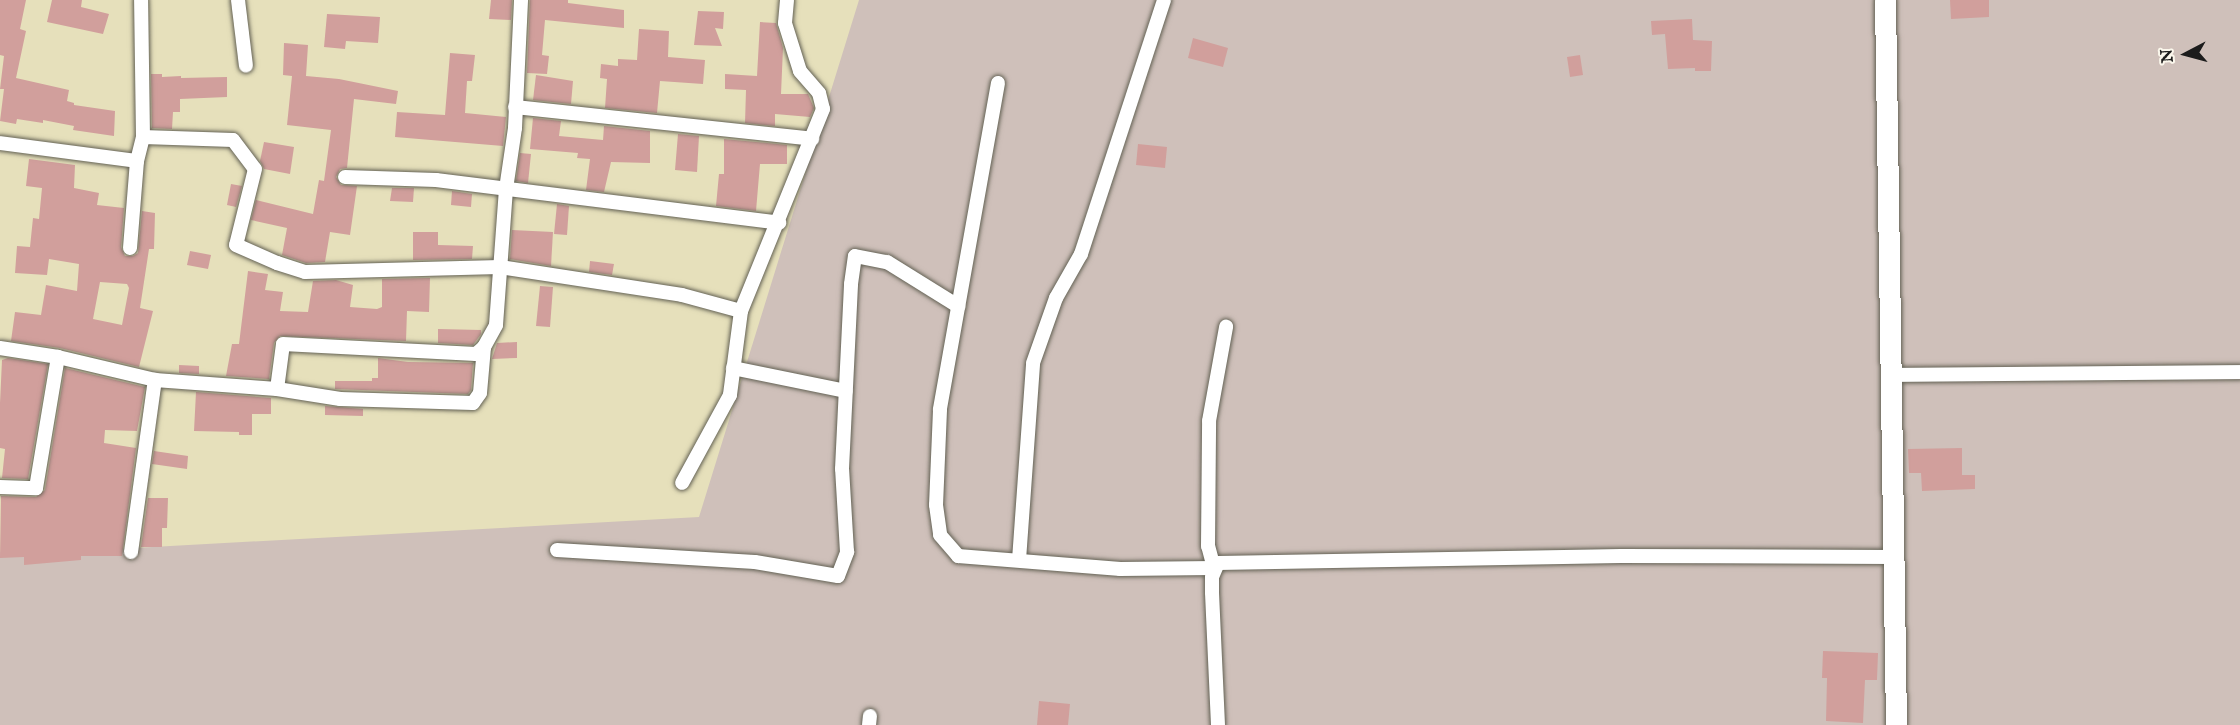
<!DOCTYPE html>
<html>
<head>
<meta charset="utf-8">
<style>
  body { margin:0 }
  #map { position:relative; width:2240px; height:725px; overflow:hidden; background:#e6e0bb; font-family:"IM FELL English",serif }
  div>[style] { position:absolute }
  .industrial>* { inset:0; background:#cfc0ba }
  .building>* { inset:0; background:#d19f9c }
  .roads { filter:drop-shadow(0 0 2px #636154) drop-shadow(0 0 2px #636154) }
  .street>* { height:14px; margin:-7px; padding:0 7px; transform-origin:7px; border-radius:7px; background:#fff }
  .primary>* { height:21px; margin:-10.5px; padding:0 10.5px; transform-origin:10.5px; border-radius:10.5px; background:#fff }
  span { translate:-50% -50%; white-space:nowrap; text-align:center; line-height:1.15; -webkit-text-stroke:4.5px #fbf7ec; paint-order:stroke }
  .north { position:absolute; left:2156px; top:24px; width:60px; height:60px; -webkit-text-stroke:4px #fbf7ec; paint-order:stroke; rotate:264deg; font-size:16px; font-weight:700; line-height:24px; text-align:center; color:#1c1c1c }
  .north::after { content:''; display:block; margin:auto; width:21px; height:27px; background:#1c1c1c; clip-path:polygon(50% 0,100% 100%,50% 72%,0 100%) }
</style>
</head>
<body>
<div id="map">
  <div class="industrial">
    <i style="clip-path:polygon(859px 0,2240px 0,2240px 725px,0 725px,0 552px,62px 552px,699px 517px)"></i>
  </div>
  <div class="building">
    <i style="clip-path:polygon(0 0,26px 0,20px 29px,26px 31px,16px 78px,69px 90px,67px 101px,74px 103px,74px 105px,115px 111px,114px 136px,73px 130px,74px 126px,43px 120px,43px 123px,17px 119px,16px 124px,0 121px,4px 89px,0 89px,4px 56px,0 55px)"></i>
    <i style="clip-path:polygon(52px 0,82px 0,81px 7px,109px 14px,103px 34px,47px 22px)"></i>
    <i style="clip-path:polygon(491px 0,512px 0,511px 20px,489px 19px)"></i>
    <i style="clip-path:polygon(530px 0,568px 0,568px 3px,624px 10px,624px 28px,545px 20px,542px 55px,549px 56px,547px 74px,527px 73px)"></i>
    <i style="clip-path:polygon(1950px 0,1989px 0,1989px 17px,1951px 19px)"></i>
    <i style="clip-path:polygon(698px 11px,724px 12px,723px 29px,715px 28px,722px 46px,694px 45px)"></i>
    <i style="clip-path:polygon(327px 14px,380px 17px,378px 43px,346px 41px,345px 49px,324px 47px)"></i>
    <i style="clip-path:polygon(1692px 19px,1693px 40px,1712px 41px,1711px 71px,1695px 71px,1695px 68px,1668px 69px,1665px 34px,1652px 35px,1651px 21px)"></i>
    <i style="clip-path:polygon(760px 22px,776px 23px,783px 48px,781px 94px,808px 94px,814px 108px,810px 117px,775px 114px,775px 126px,745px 123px,746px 90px,725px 89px,725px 74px,757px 76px)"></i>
    <i style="clip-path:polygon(639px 29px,669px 31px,668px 57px,705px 60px,703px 84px,660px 81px,657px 113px,605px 108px,607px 79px,600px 78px,601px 64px,618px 66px,618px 59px,637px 60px)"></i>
    <i style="clip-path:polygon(1193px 38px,1228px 48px,1223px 67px,1188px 58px)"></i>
    <i style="clip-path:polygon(284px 43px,308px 45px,306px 76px,339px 79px,398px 91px,396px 104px,354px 99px,347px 168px,340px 169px,336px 177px,341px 185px,357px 186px,350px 235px,330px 232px,325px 262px,306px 263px,282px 255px,287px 228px,251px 220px,256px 200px,313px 214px,319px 180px,324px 181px,331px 130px,287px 125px,292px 76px,283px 75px)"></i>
    <i style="clip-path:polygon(450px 53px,475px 55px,472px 81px,467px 81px,465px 113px,506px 117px,503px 146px,395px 137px,397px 112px,445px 115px)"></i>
    <i style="clip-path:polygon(1580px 55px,1583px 75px,1570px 77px,1567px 57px)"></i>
    <i style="clip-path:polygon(151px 74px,162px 74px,162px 77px,181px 76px,181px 78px,227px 77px,227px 97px,180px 99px,180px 112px,173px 112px,172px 129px,152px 128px)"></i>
    <i style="clip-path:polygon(536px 75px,573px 81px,571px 104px,533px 100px)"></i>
    <i style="clip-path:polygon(533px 118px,561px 121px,559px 136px,603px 140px,604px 126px,650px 131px,650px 163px,611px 162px,604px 192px,586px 190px,590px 159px,577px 158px,578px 153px,530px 149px)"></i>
    <i style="clip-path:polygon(678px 134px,699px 136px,697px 172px,675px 170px)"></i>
    <i style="clip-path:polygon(724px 139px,787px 145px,787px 164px,760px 164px,756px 211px,716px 206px,719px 174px,724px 174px)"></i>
    <i style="clip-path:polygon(264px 142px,294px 147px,290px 174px,264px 169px,260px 161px)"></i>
    <i style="clip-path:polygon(1138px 144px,1167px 147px,1165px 168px,1136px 165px)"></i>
    <i style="clip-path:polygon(520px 153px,531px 154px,528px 183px,516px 181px)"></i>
    <i style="clip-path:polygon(evenodd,29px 159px,75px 165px,74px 188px,99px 193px,97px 205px,124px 208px,121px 247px,125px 256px,133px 256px,138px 253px,142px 211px,155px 213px,154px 249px,149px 249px,140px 308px,153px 311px,139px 367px,60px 348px,11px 341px,15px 312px,41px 315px,46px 285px,77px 291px,79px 264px,49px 259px,47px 275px,15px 273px,17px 246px,30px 247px,33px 218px,39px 219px,42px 188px,26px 186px,29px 159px,100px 282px,127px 284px,129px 288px,122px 325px,93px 319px,100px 282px)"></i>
    <i style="clip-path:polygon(231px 184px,242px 186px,236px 207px,227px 205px)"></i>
    <i style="clip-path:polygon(392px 188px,414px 188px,413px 202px,390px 201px)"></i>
    <i style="clip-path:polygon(452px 191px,472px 194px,471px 207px,451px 205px)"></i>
    <i style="clip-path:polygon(557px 204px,569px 206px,567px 235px,554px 234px)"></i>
    <i style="clip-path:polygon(512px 230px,553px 232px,551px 266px,510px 259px)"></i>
    <i style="clip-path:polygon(413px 232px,438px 232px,438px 245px,473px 246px,472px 259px,413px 260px)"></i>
    <i style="clip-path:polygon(190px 251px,211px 255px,208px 269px,187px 265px)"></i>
    <i style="clip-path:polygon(590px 261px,614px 264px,612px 275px,589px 272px)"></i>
    <i style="clip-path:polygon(248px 271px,268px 274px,265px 290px,283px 292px,280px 311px,308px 312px,313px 281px,336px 280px,353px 285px,350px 307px,377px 309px,382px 307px,382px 279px,430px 278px,429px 312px,407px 311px,406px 341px,280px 336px,274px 343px,269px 379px,226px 376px,232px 344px,239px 344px)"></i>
    <i style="clip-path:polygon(540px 286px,553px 287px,550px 327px,536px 326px)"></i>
    <i style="clip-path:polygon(438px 329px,481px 330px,481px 334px,473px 345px,438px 343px)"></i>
    <i style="clip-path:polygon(517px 342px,517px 358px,492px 359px,497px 343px)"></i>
    <i style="clip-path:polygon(8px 358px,48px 364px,28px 479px,2px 478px,5px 449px,0 448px,0 403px,2px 360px)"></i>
    <i style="clip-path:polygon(378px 358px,408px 362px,473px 363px,471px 390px,468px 394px,335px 389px,335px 381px,372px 381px,372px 378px,378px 378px)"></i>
    <i style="clip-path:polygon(179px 365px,199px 366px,199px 374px,179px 373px)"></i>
    <i style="clip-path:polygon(65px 368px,145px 387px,137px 431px,105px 430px,104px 443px,136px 448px,122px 556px,81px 556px,81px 560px,24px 565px,24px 557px,0 558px,1px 496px,36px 497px,45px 490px)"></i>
    <i style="clip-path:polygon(196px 392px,271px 398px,271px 414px,252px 414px,252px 435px,239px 435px,239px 432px,194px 431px)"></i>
    <i style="clip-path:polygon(325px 406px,363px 409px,363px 416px,325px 415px)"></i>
    <i style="clip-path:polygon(1962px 448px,1962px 475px,1975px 475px,1975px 489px,1922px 491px,1921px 473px,1909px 473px,1908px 449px)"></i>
    <i style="clip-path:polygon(154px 451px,188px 456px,187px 469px,152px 464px)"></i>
    <i style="clip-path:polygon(148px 498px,168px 498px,167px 528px,162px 528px,162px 547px,141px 547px)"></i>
    <i style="clip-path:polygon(1823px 651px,1878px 653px,1877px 680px,1865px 680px,1863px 723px,1826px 721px,1827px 678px,1822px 678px)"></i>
    <i style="clip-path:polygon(1039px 701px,1070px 704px,1068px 725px,1037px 725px)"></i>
  </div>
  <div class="roads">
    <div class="street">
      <i style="left:238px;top:0;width:66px;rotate:83.1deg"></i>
      <i style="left:998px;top:83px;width:332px;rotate:100.1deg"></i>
      <i style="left:940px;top:410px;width:95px;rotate:92.4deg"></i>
      <i style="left:936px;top:505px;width:30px;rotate:82deg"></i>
      <i style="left:940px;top:535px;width:28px;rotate:49deg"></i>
      <i style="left:958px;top:556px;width:163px;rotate:4.6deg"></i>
      <i style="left:1120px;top:569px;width:94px;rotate:-0.6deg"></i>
      <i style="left:1214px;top:568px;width:23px;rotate:-105deg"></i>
      <i style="left:1208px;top:546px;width:125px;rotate:-89.5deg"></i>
      <i style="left:1209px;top:421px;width:96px;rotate:-79.7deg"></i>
      <i style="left:515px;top:107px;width:299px;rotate:6.1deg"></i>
      <i style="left:143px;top:137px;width:90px;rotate:1.9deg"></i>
      <i style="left:233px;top:140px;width:36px;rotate:53deg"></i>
      <i style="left:255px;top:169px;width:78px;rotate:104deg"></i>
      <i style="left:236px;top:245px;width:45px;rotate:23.7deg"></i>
      <i style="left:277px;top:263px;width:29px;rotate:18deg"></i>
      <i style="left:305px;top:272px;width:195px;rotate:-1.5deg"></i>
      <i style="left:500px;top:267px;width:184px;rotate:8.7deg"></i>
      <i style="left:682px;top:295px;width:61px;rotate:15.2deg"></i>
      <i style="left:741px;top:311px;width:85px;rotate:97.5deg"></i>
      <i style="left:730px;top:395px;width:100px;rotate:118.6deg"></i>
      <i style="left:0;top:143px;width:138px;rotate:7.5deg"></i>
      <i style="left:345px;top:177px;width:91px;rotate:1.9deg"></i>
      <i style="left:436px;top:180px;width:346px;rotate:7.1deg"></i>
      <i style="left:130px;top:248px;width:87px;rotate:-85.4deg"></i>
      <i style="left:137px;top:161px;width:25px;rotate:-76deg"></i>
      <i style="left:143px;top:137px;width:137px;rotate:-90.8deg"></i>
      <i style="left:741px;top:311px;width:218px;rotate:-67.9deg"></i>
      <i style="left:823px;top:109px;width:16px;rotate:-104deg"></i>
      <i style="left:819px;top:93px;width:29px;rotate:-131deg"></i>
      <i style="left:800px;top:71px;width:50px;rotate:-107.4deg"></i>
      <i style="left:785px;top:23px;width:23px;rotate:-85deg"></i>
      <i style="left:0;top:348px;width:59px;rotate:8.8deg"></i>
      <i style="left:58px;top:357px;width:100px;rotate:13.3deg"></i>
      <i style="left:155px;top:380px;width:122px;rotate:4.2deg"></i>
      <i style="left:277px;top:389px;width:64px;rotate:9deg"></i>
      <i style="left:340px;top:399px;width:133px;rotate:1.7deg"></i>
      <i style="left:473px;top:403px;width:12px;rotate:-55deg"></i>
      <i style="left:480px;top:393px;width:46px;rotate:-85deg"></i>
      <i style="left:484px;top:347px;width:25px;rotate:-61deg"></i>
      <i style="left:496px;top:325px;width:136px;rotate:-85.8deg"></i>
      <i style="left:506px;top:189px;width:62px;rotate:-81.6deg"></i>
      <i style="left:515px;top:128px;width:128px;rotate:-87.3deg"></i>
      <i style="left:733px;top:368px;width:115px;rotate:11.5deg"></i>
      <i style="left:1891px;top:375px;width:349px;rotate:-0.5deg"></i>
      <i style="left:277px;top:389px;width:45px;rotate:-82.4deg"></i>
      <i style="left:283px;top:344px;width:193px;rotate:3deg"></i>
      <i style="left:476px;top:354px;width:11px;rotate:-41deg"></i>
      <i style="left:0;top:487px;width:36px;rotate:2deg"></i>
      <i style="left:36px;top:488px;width:133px;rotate:-80.5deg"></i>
      <i style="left:557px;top:550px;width:198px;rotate:3.5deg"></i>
      <i style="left:755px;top:562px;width:84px;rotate:9.6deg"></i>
      <i style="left:838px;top:576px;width:26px;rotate:-69deg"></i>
      <i style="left:847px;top:552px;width:83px;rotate:-93.4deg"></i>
      <i style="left:842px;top:469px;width:185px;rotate:-87.2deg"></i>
      <i style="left:851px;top:284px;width:28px;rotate:-82deg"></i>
      <i style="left:855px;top:256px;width:33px;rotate:11deg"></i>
      <i style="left:887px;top:262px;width:84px;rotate:31.8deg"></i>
      <i style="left:131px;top:552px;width:174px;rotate:-82.1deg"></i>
      <i style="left:1019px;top:560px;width:197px;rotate:-85.9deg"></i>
      <i style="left:1033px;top:363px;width:69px;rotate:-70.5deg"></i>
      <i style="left:1056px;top:298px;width:51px;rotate:-60.4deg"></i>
      <i style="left:1081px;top:254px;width:267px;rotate:-71.9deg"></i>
      <i style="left:869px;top:725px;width:9px;rotate:-84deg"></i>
      <i style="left:1218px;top:725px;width:133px;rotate:-92.6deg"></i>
      <i style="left:1212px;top:592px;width:15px;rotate:-90deg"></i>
      <i style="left:1212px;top:577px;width:15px;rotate:-67deg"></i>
      <i style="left:1218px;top:563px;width:403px;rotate:-1deg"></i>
      <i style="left:1621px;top:556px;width:273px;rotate:0.2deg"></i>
    </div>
    <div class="primary">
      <i style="left:1885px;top:0;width:725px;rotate:89.13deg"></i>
    </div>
  </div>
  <div class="north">N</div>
</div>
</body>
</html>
